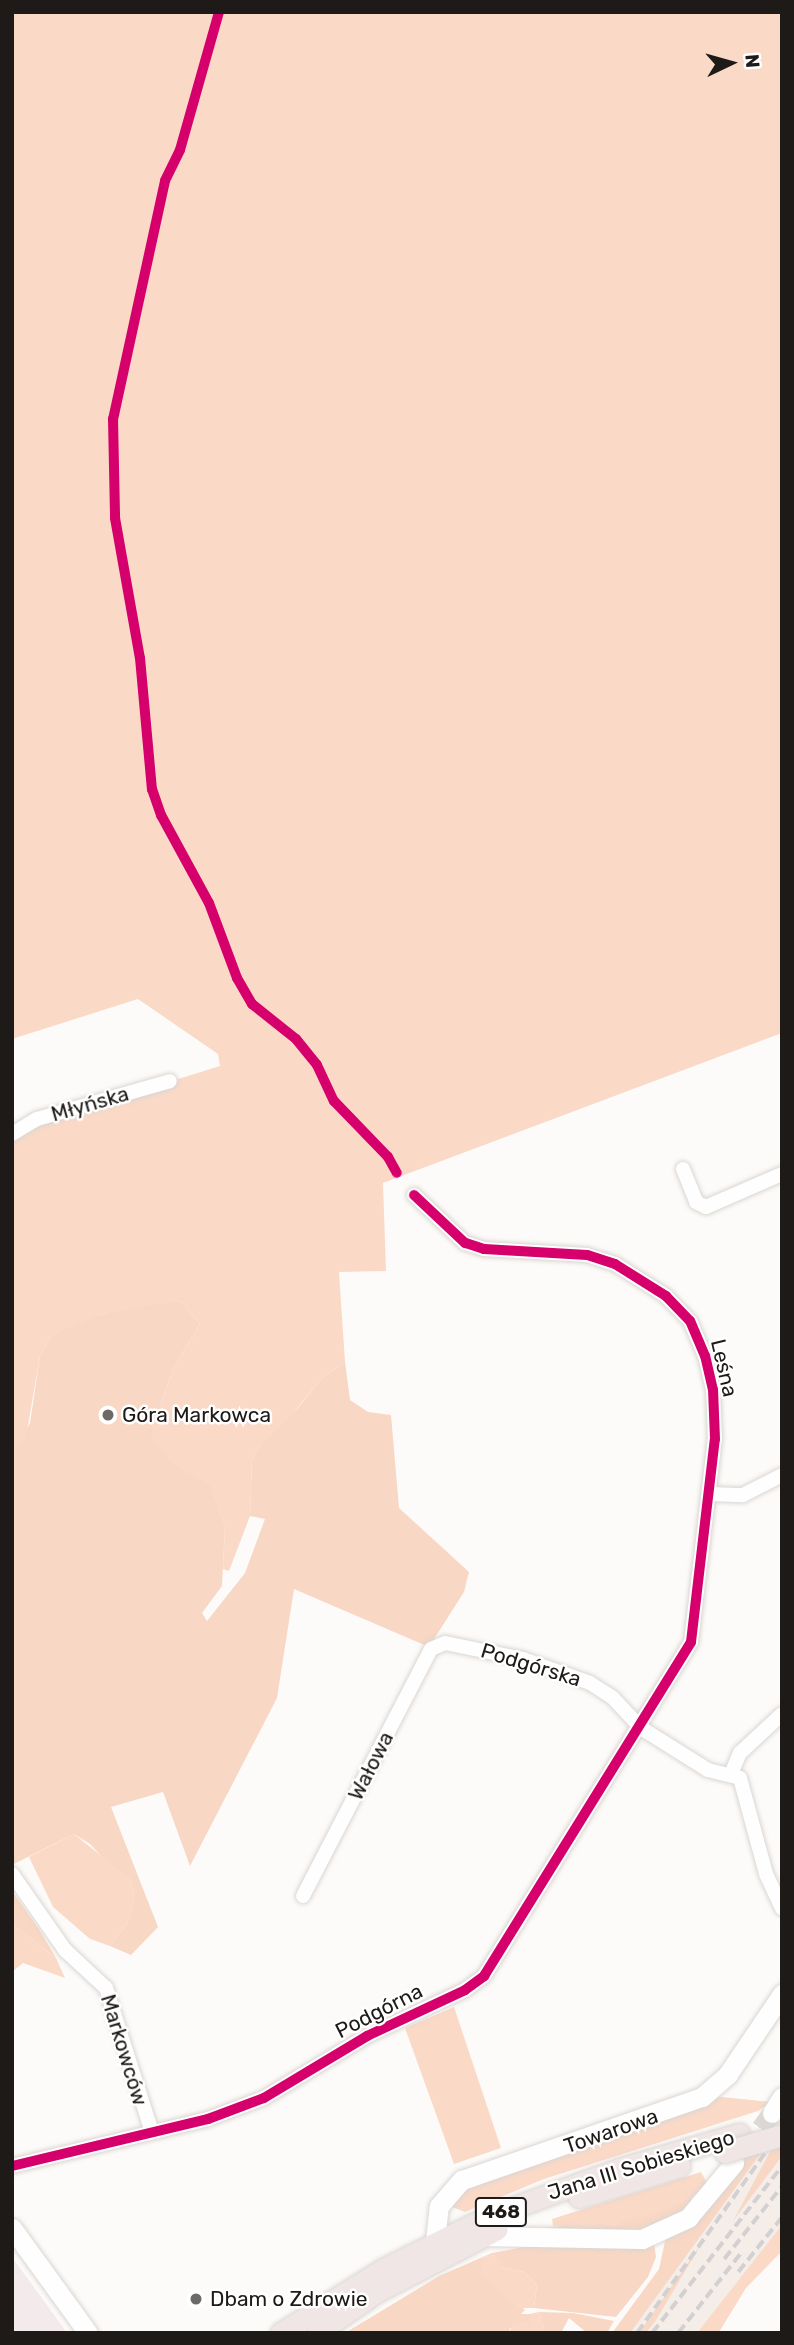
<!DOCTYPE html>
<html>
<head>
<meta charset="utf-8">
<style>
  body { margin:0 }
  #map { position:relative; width:794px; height:2345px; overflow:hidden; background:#fdfbf9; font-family:Rubik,sans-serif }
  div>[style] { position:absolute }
  .commercial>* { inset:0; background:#f3eaec }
  .built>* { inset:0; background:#f4ede8 }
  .green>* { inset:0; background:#f8d7c4 }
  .forest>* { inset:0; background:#fad9c7 }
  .secondary-tunnel>* { height:19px; margin-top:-9.5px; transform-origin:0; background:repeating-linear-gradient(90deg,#dcd9d7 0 19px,transparent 0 29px) }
  .roads { filter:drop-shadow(0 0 2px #d9d6d3) drop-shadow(0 0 2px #d9d6d3) }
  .street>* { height:14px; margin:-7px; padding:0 7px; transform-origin:7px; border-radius:7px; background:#fffefe }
  .secondary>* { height:19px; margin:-9.5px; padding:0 9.5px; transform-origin:9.5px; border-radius:9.5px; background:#fffefe }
  .primary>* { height:21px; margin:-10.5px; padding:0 10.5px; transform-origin:10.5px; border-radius:10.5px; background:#efe6e5 }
  .rail>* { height:3.5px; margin-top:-1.75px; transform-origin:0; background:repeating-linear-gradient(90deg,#d2d0d0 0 10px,transparent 0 15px) }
  .bridges { filter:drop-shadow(0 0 2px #d6d4d3) drop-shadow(0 0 2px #d6d4d3) }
  .primary-bridge>* { height:21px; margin:-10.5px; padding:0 10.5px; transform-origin:10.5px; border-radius:10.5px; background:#efe6e5 }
  .cycleway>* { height:10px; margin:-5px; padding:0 5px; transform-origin:5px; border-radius:5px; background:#d6006c }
  .dots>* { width:19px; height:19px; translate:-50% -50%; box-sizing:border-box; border:4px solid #fff; border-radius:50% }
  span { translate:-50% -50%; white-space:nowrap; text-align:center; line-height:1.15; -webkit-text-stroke:5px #fff; paint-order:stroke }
  .shield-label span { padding:2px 5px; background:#fff; border:2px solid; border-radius:5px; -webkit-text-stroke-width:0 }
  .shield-label { font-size:19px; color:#1e1a18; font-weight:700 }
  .street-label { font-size:21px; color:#1e1a18 }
  .poi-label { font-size:21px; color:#1e1a18 }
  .left { translate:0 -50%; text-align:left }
  .frame { position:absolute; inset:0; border:14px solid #1e1a18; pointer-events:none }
  .north { position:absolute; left:696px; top:28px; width:70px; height:70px; -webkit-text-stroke:5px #fff; paint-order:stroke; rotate:85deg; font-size:19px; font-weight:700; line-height:28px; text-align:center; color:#1e1a18 }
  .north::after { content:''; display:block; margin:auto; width:24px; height:32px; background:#1e1a18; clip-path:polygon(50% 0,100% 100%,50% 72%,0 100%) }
</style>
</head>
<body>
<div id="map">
  <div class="commercial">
    <i style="clip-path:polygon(12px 2257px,63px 2327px,67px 2333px,12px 2333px)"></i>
  </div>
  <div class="built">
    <i style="clip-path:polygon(782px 2107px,782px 2233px,704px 2333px,619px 2333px)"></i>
  </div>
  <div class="green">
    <i style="clip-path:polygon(180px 1301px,200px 1324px,175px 1365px,160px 1404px,174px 1464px,211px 1485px,225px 1526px,222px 1586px,202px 1613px,207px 1621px,245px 1573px,265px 1519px,250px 1516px,252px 1460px,260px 1445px,298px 1408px,321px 1379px,345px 1362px,350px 1400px,368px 1412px,391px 1415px,399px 1508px,469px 1572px,464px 1592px,429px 1647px,294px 1589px,277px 1698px,190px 1866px,163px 1792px,111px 1807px,158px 1927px,131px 1955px,110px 1946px,129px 1921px,135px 1894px,130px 1879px,117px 1873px,90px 1844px,74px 1834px,12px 1865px,12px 1455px,30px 1423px,40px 1356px,51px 1336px,81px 1320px,128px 1307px)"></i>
    <i style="clip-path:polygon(12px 1891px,39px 1929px,56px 1958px,12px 1924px)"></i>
    <i style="clip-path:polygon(782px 2147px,782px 2156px,733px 2221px,771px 2150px)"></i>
    <i style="clip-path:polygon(761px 2153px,630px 2333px,612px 2333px,659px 2269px,666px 2237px,716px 2194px,744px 2158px)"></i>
    <i style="clip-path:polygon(692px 2198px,687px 2211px,638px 2233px,547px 2228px,577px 2223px,613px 2225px)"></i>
    <i style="clip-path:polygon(703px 2241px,656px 2320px,646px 2333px,639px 2333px)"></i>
    <i style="clip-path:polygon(654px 2243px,656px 2257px,648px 2277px,616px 2317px,534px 2308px,537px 2285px,524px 2272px,501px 2267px,495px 2255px,485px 2257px,482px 2270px,525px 2310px,521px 2314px,530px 2314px,530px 2323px,510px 2328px,509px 2333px,345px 2333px,439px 2276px,492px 2253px,535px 2245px)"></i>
    <i style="clip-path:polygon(539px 2312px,573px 2313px,614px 2321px,607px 2333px,587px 2333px,569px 2318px,561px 2333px,545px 2333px)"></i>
  </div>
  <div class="forest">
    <i style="clip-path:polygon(12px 12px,782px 12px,782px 1033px,383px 1183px,386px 1271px,339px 1272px,345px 1362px,321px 1379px,286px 1422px,260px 1445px,252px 1460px,250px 1516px,229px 1571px,223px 1569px,225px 1526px,211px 1486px,174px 1465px,152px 1439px,152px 1425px,175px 1365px,200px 1324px,180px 1301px,102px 1314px,51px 1336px,40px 1356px,26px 1437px,12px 1455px,12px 1142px,30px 1125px,220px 1066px,218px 1054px,138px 999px,12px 1039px)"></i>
    <i style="clip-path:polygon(74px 1834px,130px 1879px,135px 1894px,129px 1921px,110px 1946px,90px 1939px,53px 1907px,29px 1857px)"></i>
    <i style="clip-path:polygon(12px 1924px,56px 1958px,65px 1978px,23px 1963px,12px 1972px)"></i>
    <i style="clip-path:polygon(454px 2007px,501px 2148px,454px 2164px,405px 2028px)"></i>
    <i style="clip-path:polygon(712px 2096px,771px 2102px,758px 2111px,544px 2179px,465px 2212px,447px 2205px,459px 2192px)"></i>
    <i style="clip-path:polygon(701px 2172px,707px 2183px,692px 2198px,665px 2210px,613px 2225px,553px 2226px,552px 2219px)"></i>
    <i style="clip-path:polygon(782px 2225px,782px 2251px,746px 2288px,719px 2332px,697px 2333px)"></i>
    <i style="clip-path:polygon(495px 2255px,502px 2260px,501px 2267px,524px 2272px,537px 2285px,534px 2308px,517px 2308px,479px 2273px,485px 2257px)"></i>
    <i style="clip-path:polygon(539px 2312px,545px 2333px,509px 2333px,514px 2321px,530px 2323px,530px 2314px)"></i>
  </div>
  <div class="secondary-tunnel">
    <i style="left:743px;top:2151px;width:48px;rotate:-52.7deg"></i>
  </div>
  <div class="roads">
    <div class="street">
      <i style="left:12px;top:1134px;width:29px;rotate:-31deg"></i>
      <i style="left:37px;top:1119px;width:138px;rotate:-15.9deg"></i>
      <i style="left:683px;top:1169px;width:35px;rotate:68deg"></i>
      <i style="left:696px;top:1202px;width:11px;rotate:27deg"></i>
      <i style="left:706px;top:1207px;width:83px;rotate:-23.5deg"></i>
      <i style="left:710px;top:1494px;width:33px;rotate:2deg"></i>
      <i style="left:743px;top:1495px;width:44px;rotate:-27.1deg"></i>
      <i style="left:731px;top:1774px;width:23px;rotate:-67deg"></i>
      <i style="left:740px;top:1753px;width:57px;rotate:-42.9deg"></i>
      <i style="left:12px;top:1874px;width:93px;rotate:55.1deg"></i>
      <i style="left:65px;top:1950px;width:56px;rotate:42.8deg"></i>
      <i style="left:106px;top:1988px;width:151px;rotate:72.3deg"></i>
      <i style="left:303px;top:1896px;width:278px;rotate:-62.6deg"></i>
      <i style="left:431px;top:1649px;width:15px;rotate:-23deg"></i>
      <i style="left:445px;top:1643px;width:80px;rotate:11.6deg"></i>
      <i style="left:523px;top:1659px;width:71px;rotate:19.7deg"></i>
      <i style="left:590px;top:1683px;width:27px;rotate:33deg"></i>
      <i style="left:613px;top:1698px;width:41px;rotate:47deg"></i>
      <i style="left:641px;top:1728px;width:79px;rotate:32.1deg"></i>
      <i style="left:708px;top:1770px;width:33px;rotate:14deg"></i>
      <i style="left:740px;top:1778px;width:99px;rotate:74.8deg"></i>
      <i style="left:766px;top:1874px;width:38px;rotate:65deg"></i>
      <i style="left:12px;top:2166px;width:202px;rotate:-13.5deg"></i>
      <i style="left:208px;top:2119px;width:60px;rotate:-20.6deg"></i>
      <i style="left:264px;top:2098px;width:120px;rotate:-31deg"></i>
      <i style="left:367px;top:2036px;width:108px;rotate:-25.1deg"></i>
      <i style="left:465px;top:1990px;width:24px;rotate:-36deg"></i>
      <i style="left:484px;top:1976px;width:393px;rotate:-58.2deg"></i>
      <i style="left:691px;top:1642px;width:204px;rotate:-83.3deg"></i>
      <i style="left:715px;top:1439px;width:49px;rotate:-92.3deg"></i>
      <i style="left:713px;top:1390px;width:35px;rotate:-103deg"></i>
      <i style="left:705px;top:1356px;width:38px;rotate:-113deg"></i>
      <i style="left:690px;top:1321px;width:35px;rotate:-134deg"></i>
      <i style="left:666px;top:1296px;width:60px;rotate:-147.9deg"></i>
      <i style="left:615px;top:1264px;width:29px;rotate:-162deg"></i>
      <i style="left:587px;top:1255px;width:103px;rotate:-176.7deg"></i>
      <i style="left:484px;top:1249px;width:20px;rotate:-162deg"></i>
      <i style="left:465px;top:1243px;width:70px;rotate:-136.7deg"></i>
    </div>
    <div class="secondary">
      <i style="left:772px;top:2113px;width:19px;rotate:-58deg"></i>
      <i style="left:12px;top:2228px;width:130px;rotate:54.1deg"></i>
      <i style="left:481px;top:2236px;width:161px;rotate:1.1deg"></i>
      <i style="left:642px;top:2239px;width:51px;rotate:-24.5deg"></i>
      <i style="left:688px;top:2218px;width:72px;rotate:-50.1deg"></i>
      <i style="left:435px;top:2242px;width:36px;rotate:-84deg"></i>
      <i style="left:439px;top:2206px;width:35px;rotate:-49deg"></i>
      <i style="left:462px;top:2180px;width:254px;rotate:-19.1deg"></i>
      <i style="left:702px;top:2097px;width:35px;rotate:-41deg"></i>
      <i style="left:728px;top:2074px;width:97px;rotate:-56deg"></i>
    </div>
    <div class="primary">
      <i style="left:579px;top:2197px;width:105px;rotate:-17.2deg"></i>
      <i style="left:281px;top:2333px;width:121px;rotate:-31.9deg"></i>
      <i style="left:384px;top:2269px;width:119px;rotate:-26.6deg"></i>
      <i style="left:490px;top:2216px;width:140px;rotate:-20deg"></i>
      <i style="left:622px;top:2168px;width:122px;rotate:-16.2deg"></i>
      <i style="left:317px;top:2333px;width:72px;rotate:-34.8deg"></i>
      <i style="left:376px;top:2292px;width:136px;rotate:-27.5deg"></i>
    </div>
  </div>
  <div class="rail">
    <i style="left:724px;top:2259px;width:93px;rotate:-51.5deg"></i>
    <i style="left:738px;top:2272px;width:70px;rotate:-51.3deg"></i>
    <i style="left:637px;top:2333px;width:250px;rotate:-54.6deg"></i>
    <i style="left:652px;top:2333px;width:212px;rotate:-52.1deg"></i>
    <i style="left:678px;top:2333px;width:102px;rotate:-51.8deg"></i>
  </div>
  <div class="bridges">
    <div class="primary-bridge">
      <i style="left:725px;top:2152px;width:59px;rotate:-16.6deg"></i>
    </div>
  </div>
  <div class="cycleway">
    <i style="left:219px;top:12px;width:143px;rotate:105.8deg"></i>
    <i style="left:180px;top:150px;width:34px;rotate:116deg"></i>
    <i style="left:165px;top:181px;width:244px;rotate:102.3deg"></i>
    <i style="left:113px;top:419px;width:99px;rotate:88.8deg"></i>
    <i style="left:115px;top:518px;width:142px;rotate:79.9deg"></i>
    <i style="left:140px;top:658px;width:132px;rotate:84.8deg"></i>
    <i style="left:152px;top:789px;width:28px;rotate:71deg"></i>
    <i style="left:161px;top:815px;width:100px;rotate:61.4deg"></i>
    <i style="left:209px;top:903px;width:80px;rotate:69.5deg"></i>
    <i style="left:237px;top:978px;width:30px;rotate:60deg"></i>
    <i style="left:252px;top:1004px;width:56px;rotate:38.5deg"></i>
    <i style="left:296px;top:1039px;width:33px;rotate:51deg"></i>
    <i style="left:317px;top:1065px;width:40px;rotate:65deg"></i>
    <i style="left:334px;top:1101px;width:78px;rotate:46deg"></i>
    <i style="left:388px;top:1157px;width:18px;rotate:61deg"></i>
    <i style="left:12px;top:2166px;width:202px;rotate:-13.5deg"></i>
    <i style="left:208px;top:2119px;width:60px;rotate:-20.6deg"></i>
    <i style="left:264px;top:2098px;width:120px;rotate:-31deg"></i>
    <i style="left:367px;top:2036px;width:108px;rotate:-25.1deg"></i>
    <i style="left:465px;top:1990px;width:24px;rotate:-36deg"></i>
    <i style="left:484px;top:1976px;width:393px;rotate:-58.2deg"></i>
    <i style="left:691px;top:1642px;width:204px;rotate:-83.3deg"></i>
    <i style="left:715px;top:1439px;width:49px;rotate:-92.3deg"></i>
    <i style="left:713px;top:1390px;width:35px;rotate:-103deg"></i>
    <i style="left:705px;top:1356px;width:38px;rotate:-113deg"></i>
    <i style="left:690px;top:1321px;width:35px;rotate:-134deg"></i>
    <i style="left:666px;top:1296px;width:60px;rotate:-147.9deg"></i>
    <i style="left:615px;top:1264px;width:29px;rotate:-162deg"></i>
    <i style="left:587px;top:1255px;width:103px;rotate:-176.7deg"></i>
    <i style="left:484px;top:1249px;width:20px;rotate:-162deg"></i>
    <i style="left:465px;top:1243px;width:70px;rotate:-136.7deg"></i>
  </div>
  <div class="dots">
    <i style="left:108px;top:1415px;background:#6c6967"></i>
    <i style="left:196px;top:2299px;background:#6c6967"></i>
  </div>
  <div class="shield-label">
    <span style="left:501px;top:2212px">468</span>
  </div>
  <div class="street-label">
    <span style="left:90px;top:1104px;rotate:-16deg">Młyńska</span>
    <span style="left:724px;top:1368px;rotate:77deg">Leśna</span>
    <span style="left:531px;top:1665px;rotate:17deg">Podgórska</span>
    <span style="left:371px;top:1766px;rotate:-63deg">Wałowa</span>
    <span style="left:379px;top:2011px;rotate:-27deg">Podgórna</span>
    <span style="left:124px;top:2050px;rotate:73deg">Markowców</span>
    <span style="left:611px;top:2131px;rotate:-19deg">Towarowa</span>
    <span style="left:641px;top:2165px;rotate:-17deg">Jana III Sobieskiego</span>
  </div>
  <div class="poi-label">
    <span class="left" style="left:122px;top:1415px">Góra Markowca</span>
    <span class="left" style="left:210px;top:2299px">Dbam o Zdrowie</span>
  </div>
  <div class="frame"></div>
  <div class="north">N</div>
</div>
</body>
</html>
